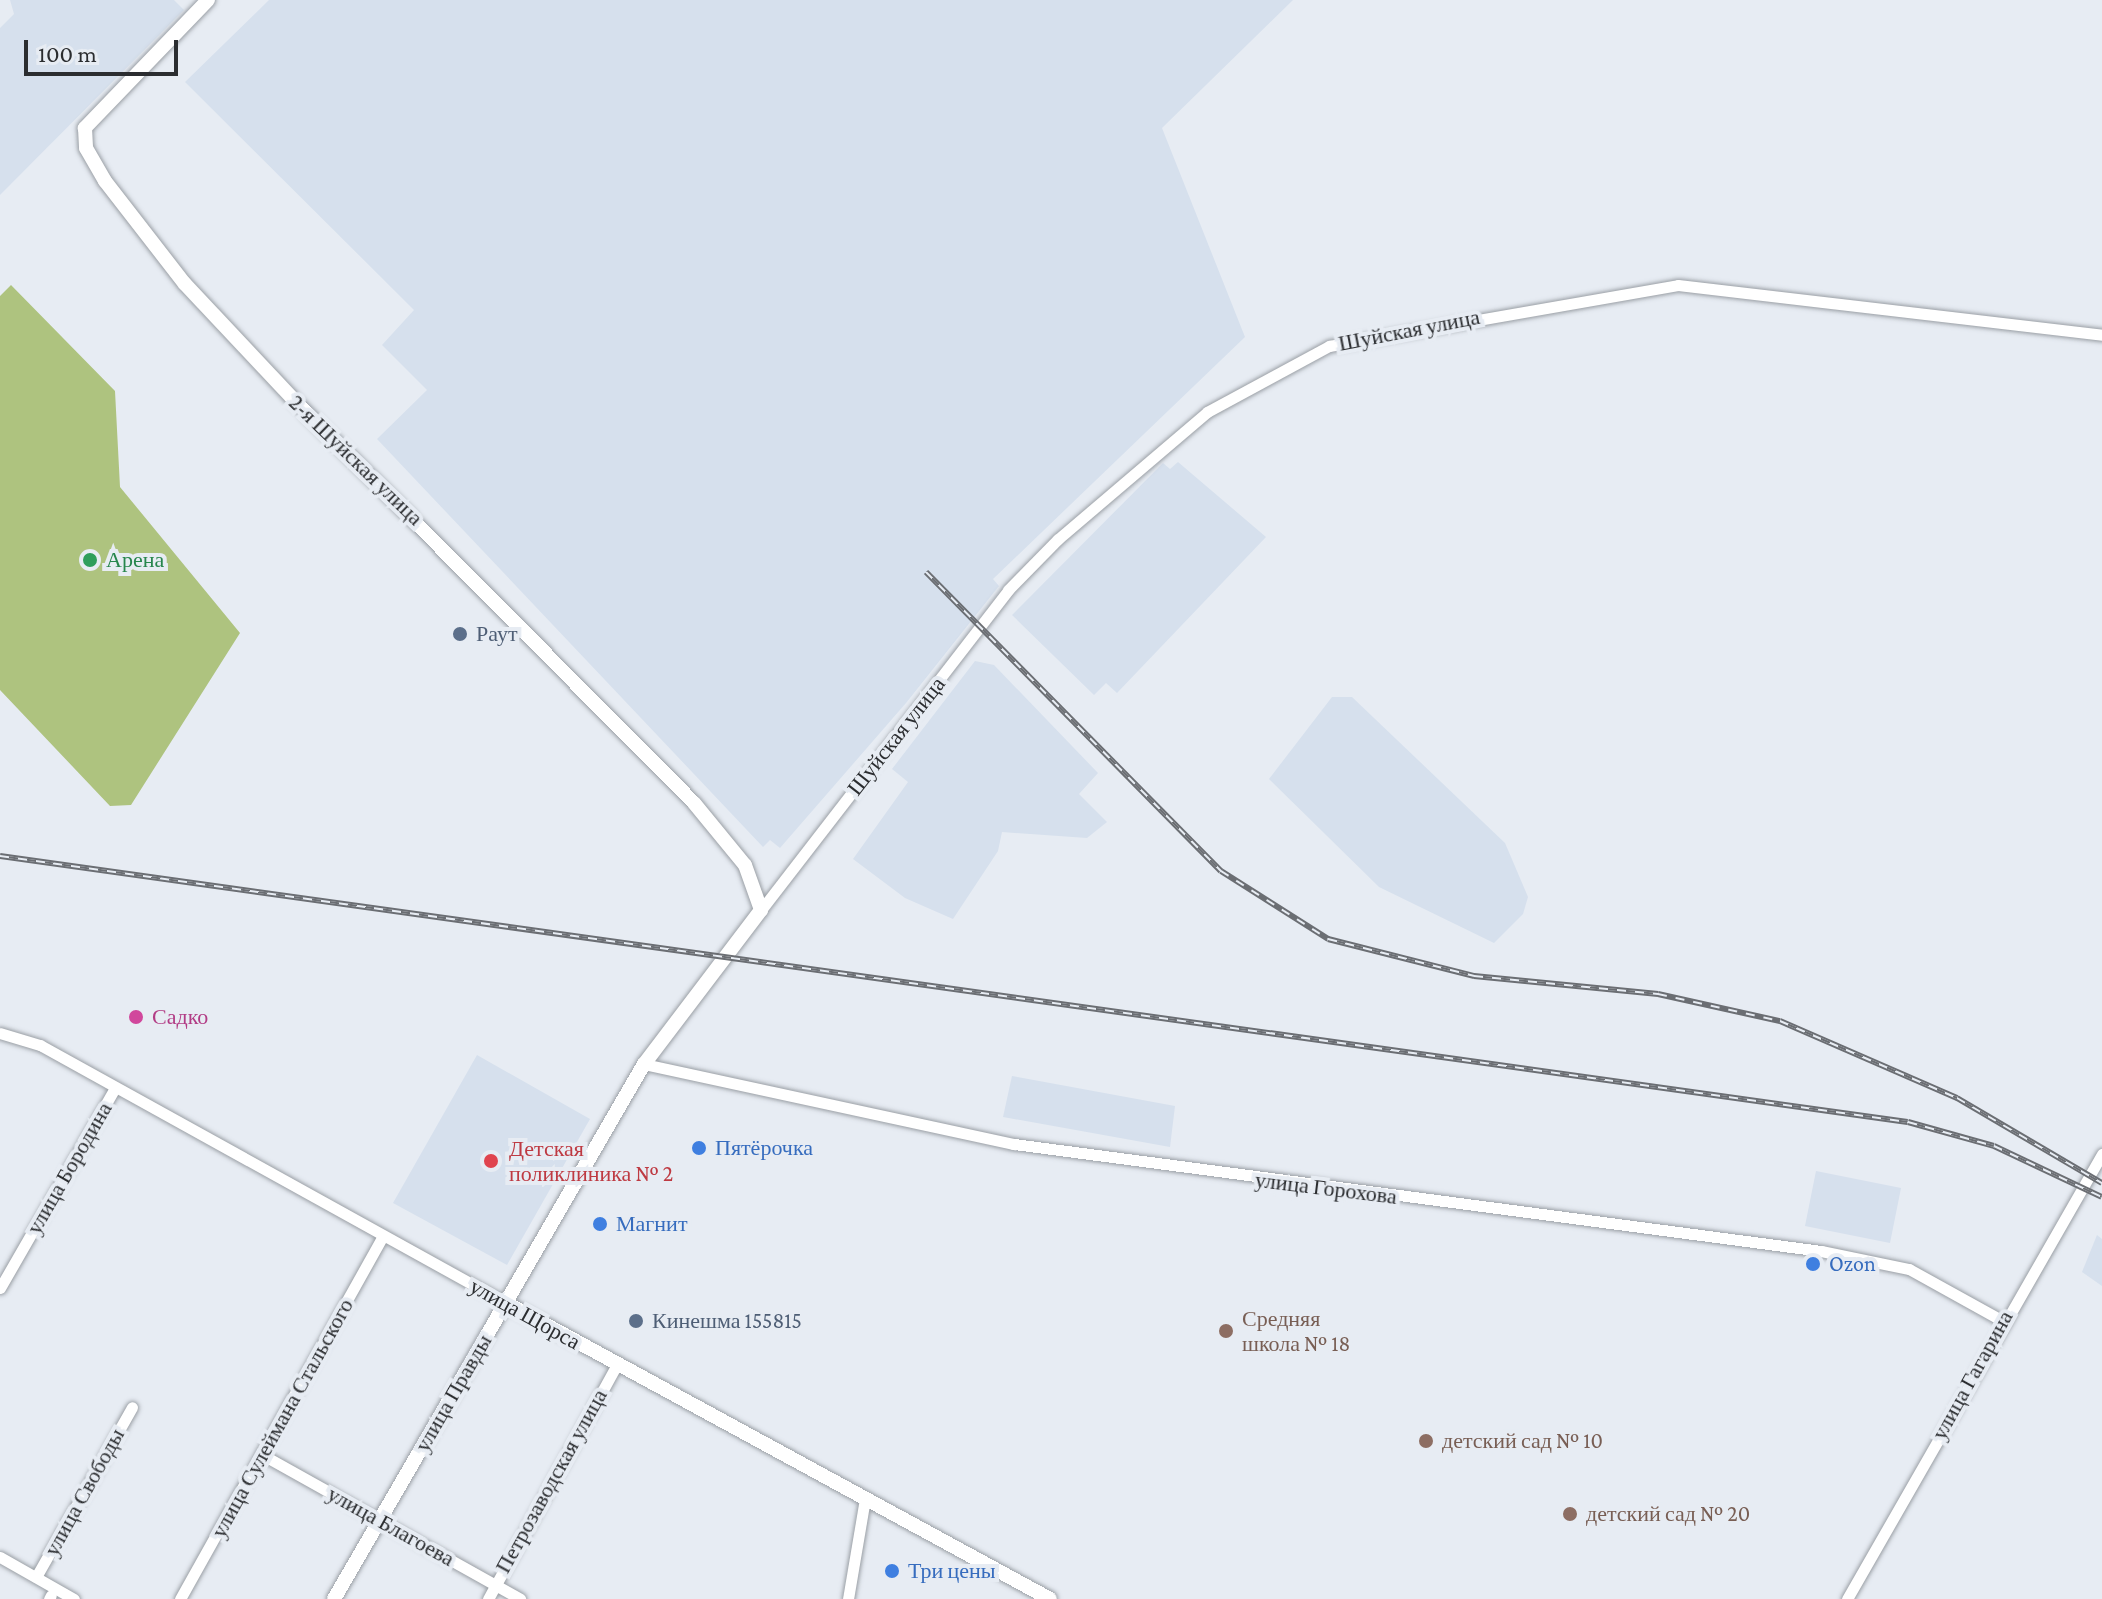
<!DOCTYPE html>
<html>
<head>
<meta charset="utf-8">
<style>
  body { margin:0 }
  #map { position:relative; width:2102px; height:1599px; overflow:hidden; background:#e7ecf3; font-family:"Crimson Pro",serif }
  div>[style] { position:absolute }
  .built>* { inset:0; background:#d6e0ed }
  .green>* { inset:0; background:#aec37f }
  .roads { filter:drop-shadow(0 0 2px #9a9fa5) drop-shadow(0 0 2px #9a9fa5) }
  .minor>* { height:11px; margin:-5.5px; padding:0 5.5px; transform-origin:5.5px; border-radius:5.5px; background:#fff }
  .tertiary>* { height:14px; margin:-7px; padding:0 7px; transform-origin:7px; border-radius:7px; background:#fff }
  .rail>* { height:6px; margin-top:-3px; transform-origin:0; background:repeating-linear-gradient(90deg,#e7ecf3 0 9px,#6b6e73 0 18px); box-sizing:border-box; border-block:2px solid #6b6e73 }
  .dots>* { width:22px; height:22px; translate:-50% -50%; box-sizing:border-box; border:4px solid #e7ecf3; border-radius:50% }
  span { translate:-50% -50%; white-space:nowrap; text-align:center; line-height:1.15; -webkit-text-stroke:8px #e7ecf3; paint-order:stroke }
  .street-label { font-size:22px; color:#2b2d30 }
  .leisure-label { font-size:22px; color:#27864d }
  .left { translate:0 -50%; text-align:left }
  .service-label { font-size:22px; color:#4e5e75 }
  .hotel-label { font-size:22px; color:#b23c85 }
  .health-label { font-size:22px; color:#be3a42 }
  .shop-label { font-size:22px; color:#366cbe }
  .education-label { font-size:22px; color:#785e54 }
  .scale { position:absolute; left:24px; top:40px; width:154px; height:36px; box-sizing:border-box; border:4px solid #2b2d30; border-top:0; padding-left:10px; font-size:24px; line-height:28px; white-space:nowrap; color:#2b2d30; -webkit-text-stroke:6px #e7ecf3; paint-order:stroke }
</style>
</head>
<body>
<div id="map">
  <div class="built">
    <i style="clip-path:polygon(10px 0,174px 0,184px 10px,0 195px,0 28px,14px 14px)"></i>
    <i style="clip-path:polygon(269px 0,1293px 0,1162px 128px,1245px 337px,993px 579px,999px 586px,906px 703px,780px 848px,770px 840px,763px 847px,377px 439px,427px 390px,382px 345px,414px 310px,185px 82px)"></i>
    <i style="clip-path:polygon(1178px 462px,1266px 537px,1117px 693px,1106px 683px,1094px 695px,1012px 615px,1163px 463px,1170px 469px)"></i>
    <i style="clip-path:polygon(975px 661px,994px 665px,1098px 773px,1079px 794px,1107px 822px,1087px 838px,1002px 832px,998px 851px,953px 919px,905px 898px,853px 859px,908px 782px,892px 769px)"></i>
    <i style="clip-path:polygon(1332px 697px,1352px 697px,1505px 843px,1528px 897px,1523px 914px,1494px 943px,1379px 887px,1269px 779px)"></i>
    <i style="clip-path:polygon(477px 1055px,590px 1119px,507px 1265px,393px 1203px)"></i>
    <i style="clip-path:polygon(1012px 1076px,1175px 1106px,1170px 1147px,1003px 1117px)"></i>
    <i style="clip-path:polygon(1816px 1171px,1901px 1188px,1890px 1243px,1805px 1226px)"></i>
    <i style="clip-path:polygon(2097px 1235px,2102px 1239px,2102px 1286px,2082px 1272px)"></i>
  </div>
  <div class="green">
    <i style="clip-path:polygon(11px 285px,115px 391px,120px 487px,240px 633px,131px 805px,110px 806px,0 690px,0 296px)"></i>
  </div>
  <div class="roads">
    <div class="minor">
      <i style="left:761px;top:910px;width:404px;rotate:-52.3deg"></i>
      <i style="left:1008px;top:590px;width:71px;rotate:-45.6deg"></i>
      <i style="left:1058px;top:539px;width:196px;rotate:-40.4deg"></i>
      <i style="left:1207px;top:412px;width:139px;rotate:-28.4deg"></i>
      <i style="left:1329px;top:346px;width:354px;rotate:-9.9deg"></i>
      <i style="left:1678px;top:285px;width:427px;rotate:6.7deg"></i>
      <i style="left:0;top:1033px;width:42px;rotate:16.7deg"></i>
      <i style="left:40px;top:1045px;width:533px;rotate:28.97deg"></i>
      <i style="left:644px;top:1064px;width:379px;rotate:12.2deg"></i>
      <i style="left:1014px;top:1144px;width:814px;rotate:7.55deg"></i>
      <i style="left:1821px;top:1251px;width:90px;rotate:11.6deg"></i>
      <i style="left:1909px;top:1269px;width:105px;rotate:29deg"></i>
      <i style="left:0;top:1288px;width:228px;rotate:-60.1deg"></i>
      <i style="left:261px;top:1454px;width:297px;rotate:29.2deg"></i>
      <i style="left:0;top:1557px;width:85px;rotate:29.6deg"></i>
      <i style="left:36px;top:1577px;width:195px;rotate:-60.5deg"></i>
      <i style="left:49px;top:1599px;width:4px;rotate:-63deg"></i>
      <i style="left:180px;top:1599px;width:416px;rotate:-60.8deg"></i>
      <i style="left:488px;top:1599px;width:268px;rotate:-61.2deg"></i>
      <i style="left:848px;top:1599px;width:102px;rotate:-80.4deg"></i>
      <i style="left:1847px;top:1599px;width:513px;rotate:-60.19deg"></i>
    </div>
    <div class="tertiary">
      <i style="left:208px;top:0;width:178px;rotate:133.9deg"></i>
      <i style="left:85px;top:128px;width:20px;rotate:87deg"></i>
      <i style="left:86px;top:148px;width:38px;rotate:60deg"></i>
      <i style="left:105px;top:181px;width:130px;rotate:52.2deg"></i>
      <i style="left:185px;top:284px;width:156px;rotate:46.8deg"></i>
      <i style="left:292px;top:398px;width:571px;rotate:45.21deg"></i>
      <i style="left:694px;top:803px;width:80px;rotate:50.6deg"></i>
      <i style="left:745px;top:865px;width:48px;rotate:70.4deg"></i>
      <i style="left:761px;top:910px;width:193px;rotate:127.2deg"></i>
      <i style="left:644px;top:1064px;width:618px;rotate:120.09deg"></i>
      <i style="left:506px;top:1303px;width:619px;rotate:28.55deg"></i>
    </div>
  </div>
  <div class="rail">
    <i style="left:926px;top:572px;width:420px;rotate:45.4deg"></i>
    <i style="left:1221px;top:871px;width:127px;rotate:32.4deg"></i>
    <i style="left:1328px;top:939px;width:151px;rotate:14.2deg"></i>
    <i style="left:1474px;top:976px;width:185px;rotate:5.6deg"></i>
    <i style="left:1658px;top:994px;width:125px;rotate:12.5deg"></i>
    <i style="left:1780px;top:1021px;width:193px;rotate:23.5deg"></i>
    <i style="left:1957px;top:1098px;width:168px;rotate:30.4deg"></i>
    <i style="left:0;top:856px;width:1926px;rotate:7.94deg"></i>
    <i style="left:1908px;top:1122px;width:89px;rotate:15.6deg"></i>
    <i style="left:1994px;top:1146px;width:119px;rotate:25.3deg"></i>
  </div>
  <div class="dots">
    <i style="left:90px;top:560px;background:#2e9e5b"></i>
    <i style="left:460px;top:634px;background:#5c6f8a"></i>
    <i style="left:136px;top:1017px;background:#d1479c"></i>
    <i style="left:699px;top:1148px;background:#3f7fe0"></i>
    <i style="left:491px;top:1161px;background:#e0444e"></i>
    <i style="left:600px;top:1224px;background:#3f7fe0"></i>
    <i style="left:1813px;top:1264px;background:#3f7fe0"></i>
    <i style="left:636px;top:1321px;background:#5c6f8a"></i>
    <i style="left:1226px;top:1331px;background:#8d6e63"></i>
    <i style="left:1426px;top:1441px;background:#8d6e63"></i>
    <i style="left:1570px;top:1514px;background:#8d6e63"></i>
    <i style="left:892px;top:1571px;background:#3f7fe0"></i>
  </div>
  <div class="street-label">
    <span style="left:1409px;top:330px;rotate:-11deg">Шуйская улица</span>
    <span style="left:356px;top:460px;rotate:44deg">2-я Шуйская улица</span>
    <span style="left:896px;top:736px;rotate:-52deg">Шуйская улица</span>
    <span style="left:69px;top:1168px;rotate:-60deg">улица Бородина</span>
    <span style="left:1326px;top:1188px;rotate:7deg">улица Горохова</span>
    <span style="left:525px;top:1314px;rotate:29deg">улица Щорса</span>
    <span style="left:1972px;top:1375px;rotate:-61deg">улица Гагарина</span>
    <span style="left:453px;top:1393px;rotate:-60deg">улица Правды</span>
    <span style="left:282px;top:1418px;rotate:-61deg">улица Сулеймана Стальского</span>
    <span style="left:551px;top:1481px;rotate:-61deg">Петрозаводская улица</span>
    <span style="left:84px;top:1492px;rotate:-61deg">улица Свободы</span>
    <span style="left:391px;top:1526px;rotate:29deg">улица Благоева</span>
  </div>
  <div class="leisure-label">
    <span class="left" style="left:106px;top:560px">Арена</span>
  </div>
  <div class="service-label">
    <span class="left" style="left:476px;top:634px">Раут</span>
    <span class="left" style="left:652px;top:1321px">Кинешма 155815</span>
  </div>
  <div class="hotel-label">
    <span class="left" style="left:152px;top:1017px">Садко</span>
  </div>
  <div class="health-label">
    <span class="left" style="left:509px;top:1161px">Детская<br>поликлиника № 2</span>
  </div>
  <div class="shop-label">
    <span class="left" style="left:715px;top:1148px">Пятёрочка</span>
    <span class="left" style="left:616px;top:1224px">Магнит</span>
    <span class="left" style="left:1829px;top:1264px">Ozon</span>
    <span class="left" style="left:908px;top:1571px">Три цены</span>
  </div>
  <div class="education-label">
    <span class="left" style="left:1242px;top:1331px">Средняя<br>школа № 18</span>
    <span class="left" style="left:1442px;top:1441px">детский сад № 10</span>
    <span class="left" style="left:1586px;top:1514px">детский сад № 20</span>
  </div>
  <div class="scale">100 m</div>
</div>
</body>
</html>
